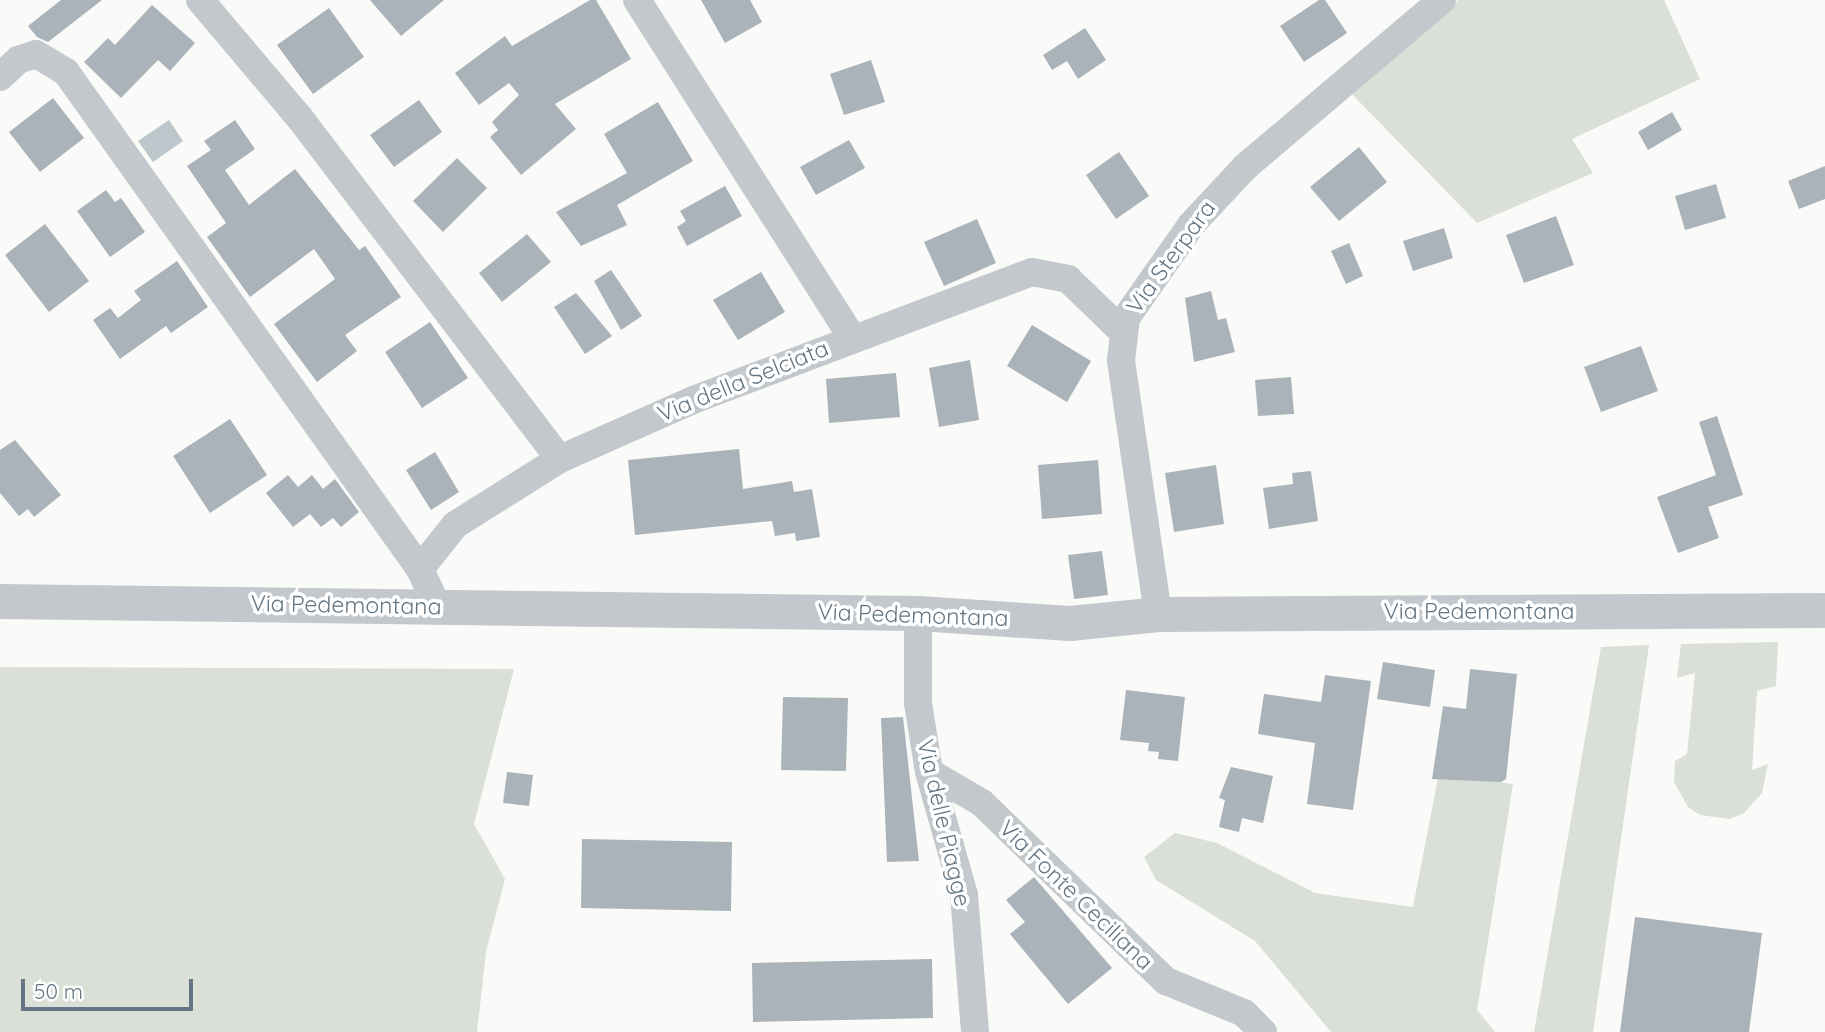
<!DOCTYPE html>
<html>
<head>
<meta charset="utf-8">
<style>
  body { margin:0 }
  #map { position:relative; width:1825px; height:1032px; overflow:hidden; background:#fafaf8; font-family:Quicksand,sans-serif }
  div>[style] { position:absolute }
  .green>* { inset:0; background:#dadfd7 }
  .water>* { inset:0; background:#bbc7cb }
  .building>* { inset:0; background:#aab3b9 }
  .minor>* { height:28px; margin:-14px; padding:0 14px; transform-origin:14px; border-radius:14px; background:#c3c8cc }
  .tertiary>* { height:35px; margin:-17.5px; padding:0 17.5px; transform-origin:17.5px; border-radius:17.5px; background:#c3c8cc }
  span { translate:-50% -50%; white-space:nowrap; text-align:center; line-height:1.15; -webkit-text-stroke:7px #fff; paint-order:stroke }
  .street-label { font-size:23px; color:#657683 }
  .scale { position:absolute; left:21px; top:979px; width:172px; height:32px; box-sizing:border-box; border:4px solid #657683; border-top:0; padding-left:9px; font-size:21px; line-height:24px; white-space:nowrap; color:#657683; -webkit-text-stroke:5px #fff; paint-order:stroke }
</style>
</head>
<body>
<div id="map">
  <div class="green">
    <i style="clip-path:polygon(1458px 0,1664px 0,1700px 79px,1572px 139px,1593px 173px,1477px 223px,1350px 92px)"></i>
    <i style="clip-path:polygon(1778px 642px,1776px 686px,1757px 691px,1752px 770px,1768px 764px,1762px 793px,1743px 814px,1729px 819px,1700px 815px,1688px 807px,1674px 782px,1675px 761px,1687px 754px,1695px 673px,1677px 678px,1681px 644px)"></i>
    <i style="clip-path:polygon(1649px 645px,1593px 1032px,1534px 1032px,1601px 647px)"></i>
    <i style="clip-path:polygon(0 667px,514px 669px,474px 824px,505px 879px,486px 952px,477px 1032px,0 1032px)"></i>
    <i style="clip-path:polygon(1439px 773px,1513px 784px,1477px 1010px,1495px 1032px,1331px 1032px,1255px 941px,1156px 880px,1144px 857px,1175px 833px,1217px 843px,1315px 893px,1413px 907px)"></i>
  </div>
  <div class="water">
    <i style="clip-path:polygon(169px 120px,183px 141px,153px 162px,138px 141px)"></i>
  </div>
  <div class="building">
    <i style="clip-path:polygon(61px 0,102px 0,48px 42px,37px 37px,28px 26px)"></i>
    <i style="clip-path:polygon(370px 0,444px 0,401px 36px)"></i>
    <i style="clip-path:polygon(590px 0,596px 0,631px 59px,555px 104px,576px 129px,521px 175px,490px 137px,498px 130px,492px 122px,519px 95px,509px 83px,479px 105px,455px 73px,505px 36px,512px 46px)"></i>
    <i style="clip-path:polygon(701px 0,750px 0,762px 22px,725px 43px)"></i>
    <i style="clip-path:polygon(1319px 0,1325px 0,1347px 33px,1304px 62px,1280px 26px)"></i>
    <i style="clip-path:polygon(152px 5px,195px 43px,170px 71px,158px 60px,121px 98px,84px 62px,108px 38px,115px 45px)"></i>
    <i style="clip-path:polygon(329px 8px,364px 57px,313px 94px,277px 45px)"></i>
    <i style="clip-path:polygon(1085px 28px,1106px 60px,1078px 79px,1067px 61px,1052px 70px,1043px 55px)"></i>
    <i style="clip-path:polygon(871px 60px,885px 102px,844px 115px,830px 74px)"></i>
    <i style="clip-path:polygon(53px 98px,84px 138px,40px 172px,9px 132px)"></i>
    <i style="clip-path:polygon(419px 100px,442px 132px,394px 167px,370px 135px)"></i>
    <i style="clip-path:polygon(658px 102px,693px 161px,617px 205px,627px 225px,581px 246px,556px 212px,627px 173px,604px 134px)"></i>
    <i style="clip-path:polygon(1672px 112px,1682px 130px,1648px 150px,1638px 132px)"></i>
    <i style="clip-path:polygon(235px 120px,255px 149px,225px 170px,249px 205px,295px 169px,359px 250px,365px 246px,401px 297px,345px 335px,357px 351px,317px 382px,274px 324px,335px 279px,314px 249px,250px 297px,207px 237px,226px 223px,187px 166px,211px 150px,204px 141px)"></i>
    <i style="clip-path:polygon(849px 140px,865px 168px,816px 195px,800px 167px)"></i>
    <i style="clip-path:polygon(1359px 147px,1387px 182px,1339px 221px,1310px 187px)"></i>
    <i style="clip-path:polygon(1119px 152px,1149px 196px,1116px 219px,1086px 175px)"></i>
    <i style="clip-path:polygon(457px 158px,487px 188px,443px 232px,413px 201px)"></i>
    <i style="clip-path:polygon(1825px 166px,1825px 199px,1799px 209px,1788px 181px)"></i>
    <i style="clip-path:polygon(1716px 184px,1726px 218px,1685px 230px,1675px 196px)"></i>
    <i style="clip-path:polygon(725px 186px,742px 216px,687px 246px,677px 227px,686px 221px,680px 211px)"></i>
    <i style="clip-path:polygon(106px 190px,115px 202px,121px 198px,145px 232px,110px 257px,77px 211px)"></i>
    <i style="clip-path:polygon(1556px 216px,1574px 265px,1524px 283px,1506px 235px)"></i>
    <i style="clip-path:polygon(977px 219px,996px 263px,944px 286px,924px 242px)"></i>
    <i style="clip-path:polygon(45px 224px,89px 281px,49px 312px,5px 255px)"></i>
    <i style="clip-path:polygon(1444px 228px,1453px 258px,1413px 271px,1403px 241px)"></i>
    <i style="clip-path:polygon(527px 234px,551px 262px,502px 302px,479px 273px)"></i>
    <i style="clip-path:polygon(1349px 243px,1363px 276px,1346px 284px,1331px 251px)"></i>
    <i style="clip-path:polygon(177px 261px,208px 307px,171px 333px,166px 326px,120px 359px,93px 320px,110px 308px,118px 318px,141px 300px,134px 291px)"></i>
    <i style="clip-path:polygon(611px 270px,642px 316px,621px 330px,594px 281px)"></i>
    <i style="clip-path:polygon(761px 272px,785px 312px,738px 340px,713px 300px)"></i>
    <i style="clip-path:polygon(1211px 291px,1218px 320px,1226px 318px,1235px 352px,1194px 362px,1185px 298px)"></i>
    <i style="clip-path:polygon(576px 293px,612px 336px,585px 354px,554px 307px)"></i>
    <i style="clip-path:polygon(430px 322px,468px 378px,422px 408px,385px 352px)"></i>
    <i style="clip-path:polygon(1032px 325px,1091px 361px,1067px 402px,1007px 366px)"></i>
    <i style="clip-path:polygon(1641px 346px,1658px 391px,1601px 412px,1584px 367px)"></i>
    <i style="clip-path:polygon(970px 360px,979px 420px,939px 427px,929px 368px)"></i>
    <i style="clip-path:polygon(896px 373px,900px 417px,829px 423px,826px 379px)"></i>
    <i style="clip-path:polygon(1291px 377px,1294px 414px,1258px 416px,1255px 380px)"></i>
    <i style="clip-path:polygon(1717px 416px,1743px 495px,1708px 507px,1719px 538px,1678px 553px,1657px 497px,1716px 475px,1699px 422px)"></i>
    <i style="clip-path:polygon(230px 419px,267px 475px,210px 513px,173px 456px)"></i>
    <i style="clip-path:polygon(15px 440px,61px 495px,34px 517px,28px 509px,19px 516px,0 493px,0 450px)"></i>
    <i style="clip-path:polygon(739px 449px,743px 489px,792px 481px,794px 492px,812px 489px,820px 537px,796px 541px,795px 533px,775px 536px,772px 521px,635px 535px,628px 460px)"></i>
    <i style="clip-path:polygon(435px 452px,459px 492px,431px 510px,406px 470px)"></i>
    <i style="clip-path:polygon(1098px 460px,1102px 514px,1042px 519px,1038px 465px)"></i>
    <i style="clip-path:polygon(1216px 465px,1224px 524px,1174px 532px,1165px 473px)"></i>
    <i style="clip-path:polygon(1311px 471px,1318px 521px,1269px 529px,1263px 488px,1293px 484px,1292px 473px)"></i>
    <i style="clip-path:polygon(288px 475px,298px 487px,312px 475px,323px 489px,335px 479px,359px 512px,341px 527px,333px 518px,321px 527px,310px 514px,293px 527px,266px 493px)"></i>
    <i style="clip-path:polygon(1102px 551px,1108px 595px,1074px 599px,1068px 555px)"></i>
    <i style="clip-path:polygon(1383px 662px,1435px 670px,1430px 707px,1377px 699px)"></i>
    <i style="clip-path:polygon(1470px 669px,1517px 674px,1506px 779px,1501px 782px,1432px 779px,1443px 706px,1466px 709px)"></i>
    <i style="clip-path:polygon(1325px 675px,1371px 681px,1353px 810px,1307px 804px,1315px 743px,1258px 734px,1264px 694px,1321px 702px)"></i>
    <i style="clip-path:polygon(1126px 690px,1185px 697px,1178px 761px,1158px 759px,1159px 752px,1148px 751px,1149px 743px,1120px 740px)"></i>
    <i style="clip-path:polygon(783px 697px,848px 698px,846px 771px,781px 770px)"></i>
    <i style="clip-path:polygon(903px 717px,919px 861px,887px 862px,881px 718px)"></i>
    <i style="clip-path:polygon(1231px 767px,1273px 776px,1263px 823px,1242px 818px,1239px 832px,1219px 827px,1225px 800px,1219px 798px)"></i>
    <i style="clip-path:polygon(507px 772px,533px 775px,529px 806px,503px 803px)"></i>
    <i style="clip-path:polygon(582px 839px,732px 842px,731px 911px,581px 908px)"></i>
    <i style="clip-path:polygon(1034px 877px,1112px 968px,1068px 1004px,1010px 934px,1025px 922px,1006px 900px)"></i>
    <i style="clip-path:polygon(1635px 917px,1762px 933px,1749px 1032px,1620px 1032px)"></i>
    <i style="clip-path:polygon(932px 959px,933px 1018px,753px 1022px,752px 963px)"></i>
  </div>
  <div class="minor">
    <i style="left:200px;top:0;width:153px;rotate:49.8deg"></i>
    <i style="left:299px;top:117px;width:430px;rotate:52.7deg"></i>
    <i style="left:637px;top:0;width:400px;rotate:57.5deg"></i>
    <i style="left:0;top:77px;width:25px;rotate:-43deg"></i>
    <i style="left:18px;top:60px;width:19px;rotate:-18deg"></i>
    <i style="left:36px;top:54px;width:35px;rotate:31deg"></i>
    <i style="left:66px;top:72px;width:610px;rotate:54.54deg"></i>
    <i style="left:437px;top:606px;width:41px;rotate:-114.7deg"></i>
    <i style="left:420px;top:569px;width:56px;rotate:-51.5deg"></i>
    <i style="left:455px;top:525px;width:124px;rotate:-32.2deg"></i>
    <i style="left:560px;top:459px;width:145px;rotate:-23.9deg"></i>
    <i style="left:693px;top:400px;width:362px;rotate:-20.7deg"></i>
    <i style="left:1032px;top:272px;width:37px;rotate:11deg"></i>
    <i style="left:1068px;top:279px;width:74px;rotate:43.9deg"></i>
    <i style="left:918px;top:613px;width:90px;rotate:90deg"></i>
    <i style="left:918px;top:703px;width:70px;rotate:80.9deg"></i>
    <i style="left:929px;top:772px;width:128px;rotate:74.1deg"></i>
    <i style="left:964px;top:895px;width:137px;rotate:85.4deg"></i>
    <i style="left:1158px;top:614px;width:257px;rotate:-98.3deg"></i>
    <i style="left:1121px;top:360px;width:42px;rotate:-83.2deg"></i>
    <i style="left:1126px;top:318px;width:113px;rotate:-55deg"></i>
    <i style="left:1191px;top:225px;width:79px;rotate:-47deg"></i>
    <i style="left:1245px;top:167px;width:258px;rotate:-40.3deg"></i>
    <i style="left:929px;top:772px;width:61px;rotate:30.3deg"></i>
    <i style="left:982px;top:803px;width:256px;rotate:44.1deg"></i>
    <i style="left:1166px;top:981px;width:84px;rotate:22.3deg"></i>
    <i style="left:1244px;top:1013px;width:27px;rotate:45deg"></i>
  </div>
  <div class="tertiary">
    <i style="left:0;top:601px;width:918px;rotate:0.75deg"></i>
    <i style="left:918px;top:613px;width:152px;rotate:3.8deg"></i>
    <i style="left:1070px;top:623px;width:88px;rotate:-5.8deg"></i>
    <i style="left:1158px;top:614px;width:667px;rotate:-0.34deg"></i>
  </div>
  <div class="street-label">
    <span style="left:1171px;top:257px;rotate:-54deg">Via Sterpara</span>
    <span style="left:743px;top:381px;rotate:-22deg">Via della Selciata</span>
    <span style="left:346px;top:605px;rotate:1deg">Via Pedemontana</span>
    <span style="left:1479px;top:611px">Via Pedemontana</span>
    <span style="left:913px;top:615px;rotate:2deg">Via Pedemontana</span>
    <span style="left:944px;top:823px;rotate:77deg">Via delle Piagge</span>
    <span style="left:1076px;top:895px;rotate:44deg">Via Fonte Ceciliana</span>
  </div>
  <div class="scale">50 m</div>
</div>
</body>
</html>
